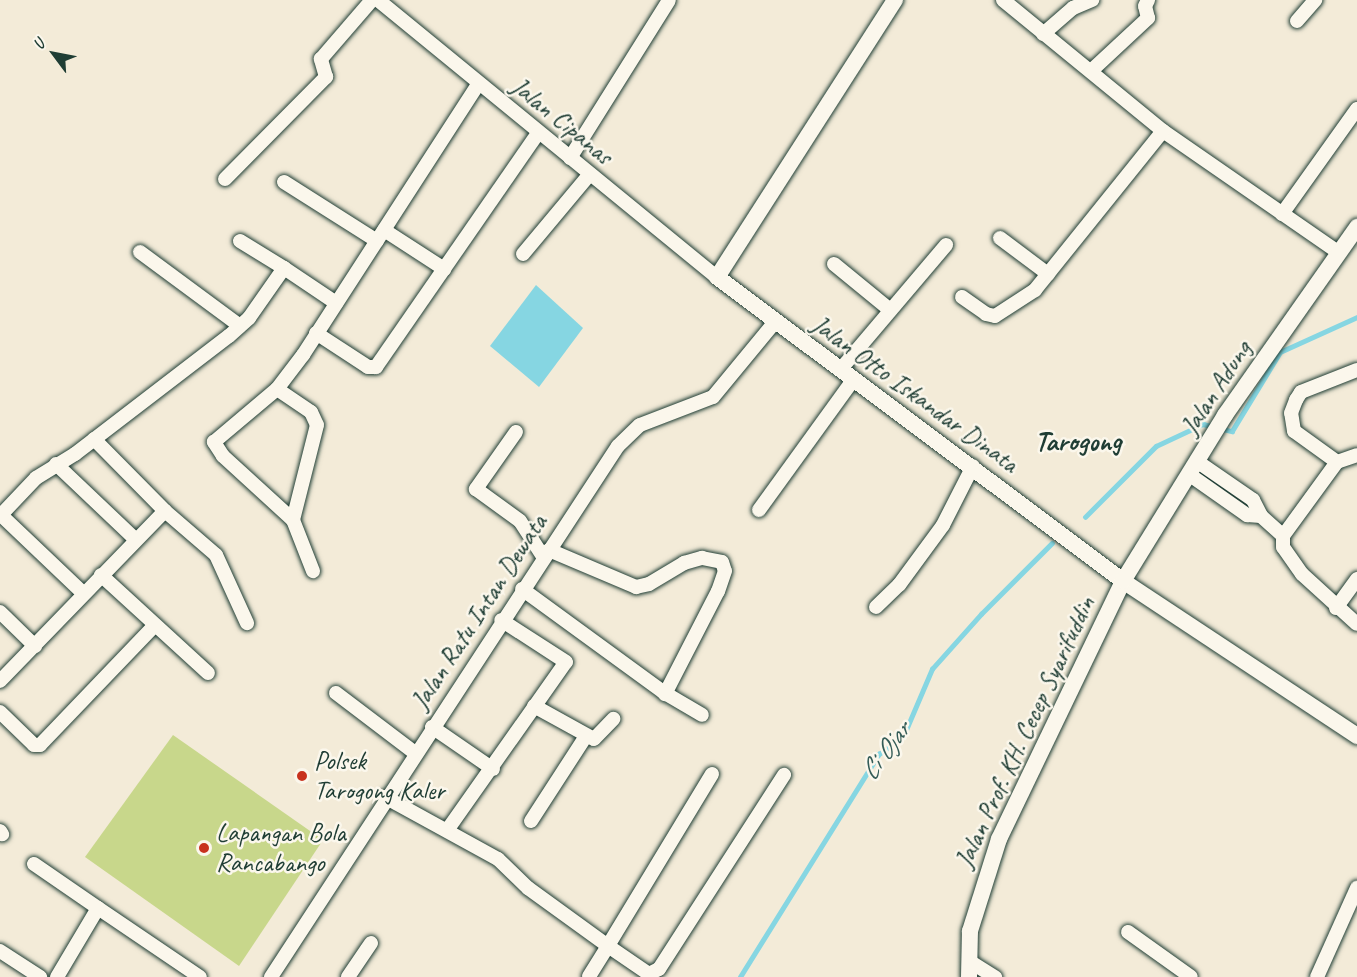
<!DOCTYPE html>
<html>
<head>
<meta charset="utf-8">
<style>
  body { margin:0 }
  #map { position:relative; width:1357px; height:977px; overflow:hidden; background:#f3ebd8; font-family:Caveat,sans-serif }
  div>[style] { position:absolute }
  .green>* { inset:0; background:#c8d78b }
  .water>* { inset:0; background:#86d6e2 }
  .stream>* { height:4.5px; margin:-2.25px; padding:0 2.25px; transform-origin:2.25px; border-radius:2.25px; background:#86d6e2 }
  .roads { filter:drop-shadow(0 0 2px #1f3d34) drop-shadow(0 0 2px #1f3d34) }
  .minor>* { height:14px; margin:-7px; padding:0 7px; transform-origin:7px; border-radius:7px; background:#fbf7ec }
  .major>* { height:16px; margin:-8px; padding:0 8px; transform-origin:8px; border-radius:8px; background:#fbf7ec }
  .dots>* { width:16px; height:16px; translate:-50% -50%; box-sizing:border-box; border:3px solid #fbf7ec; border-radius:50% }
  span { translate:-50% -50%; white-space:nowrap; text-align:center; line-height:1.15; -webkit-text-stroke:5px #fbf7ec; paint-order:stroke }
  .street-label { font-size:26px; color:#1f3d34 }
  .poi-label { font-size:26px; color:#1f3d34 }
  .left { translate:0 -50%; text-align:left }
  .water-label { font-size:27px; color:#345c57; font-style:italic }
  .quarter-label { font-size:28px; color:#1f3d34; font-weight:700 }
  .north { position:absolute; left:24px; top:24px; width:60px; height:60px; -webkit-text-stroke:4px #fbf7ec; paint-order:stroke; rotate:302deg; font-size:16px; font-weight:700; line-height:24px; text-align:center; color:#1f3d34 }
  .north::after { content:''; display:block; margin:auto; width:21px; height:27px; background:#1f3d34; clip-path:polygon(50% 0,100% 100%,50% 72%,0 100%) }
</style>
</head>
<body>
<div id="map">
  <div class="green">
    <i style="clip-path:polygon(173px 735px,323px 840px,239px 966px,85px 857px)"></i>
  </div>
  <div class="water">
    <i style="clip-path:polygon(536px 285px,583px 328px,539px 387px,490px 346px)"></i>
  </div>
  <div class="stream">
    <i style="left:1085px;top:517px;width:100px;rotate:-45deg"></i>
    <i style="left:1156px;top:446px;width:52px;rotate:-25.1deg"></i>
    <i style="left:1203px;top:424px;width:30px;rotate:14deg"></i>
    <i style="left:1232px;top:431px;width:92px;rotate:-58.7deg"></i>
    <i style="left:1280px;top:352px;width:85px;rotate:-24.4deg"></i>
    <i style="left:740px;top:977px;width:263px;rotate:-58.1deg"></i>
    <i style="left:879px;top:754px;width:29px;rotate:-35deg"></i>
    <i style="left:903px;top:737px;width:74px;rotate:-66.9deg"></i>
    <i style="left:932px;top:669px;width:74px;rotate:-48.3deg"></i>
    <i style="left:981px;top:614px;width:100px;rotate:-45deg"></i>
  </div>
  <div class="roads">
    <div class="minor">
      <i style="left:378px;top:0;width:438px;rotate:39.3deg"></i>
      <i style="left:1003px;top:0;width:207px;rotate:39.3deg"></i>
      <i style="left:1163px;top:131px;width:214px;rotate:34.7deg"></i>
      <i style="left:1297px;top:21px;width:28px;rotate:-49deg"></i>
      <i style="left:1043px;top:34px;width:40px;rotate:-41deg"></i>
      <i style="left:1073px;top:8px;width:21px;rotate:-23deg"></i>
      <i style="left:1091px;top:71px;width:78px;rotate:-42.9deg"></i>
      <i style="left:1148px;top:18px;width:12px;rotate:-104deg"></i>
      <i style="left:1145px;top:6px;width:7px;rotate:-63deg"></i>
      <i style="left:570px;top:158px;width:186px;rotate:-57.9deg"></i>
      <i style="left:225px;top:179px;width:144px;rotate:-45.3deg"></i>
      <i style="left:326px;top:77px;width:19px;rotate:-106deg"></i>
      <i style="left:321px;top:59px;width:78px;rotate:-49.2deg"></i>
      <i style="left:284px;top:182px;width:110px;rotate:32.4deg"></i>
      <i style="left:1282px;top:214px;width:129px;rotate:-54.5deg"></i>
      <i style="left:384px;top:230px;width:72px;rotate:33deg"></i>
      <i style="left:1000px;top:238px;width:60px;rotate:36.9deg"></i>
      <i style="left:240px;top:241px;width:52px;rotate:31.5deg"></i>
      <i style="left:140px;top:252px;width:124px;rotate:36.5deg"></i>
      <i style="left:523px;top:254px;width:104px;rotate:-50.1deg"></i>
      <i style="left:834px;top:264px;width:71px;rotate:39.3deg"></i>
      <i style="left:962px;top:297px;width:29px;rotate:35deg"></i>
      <i style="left:986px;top:314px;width:9px;rotate:13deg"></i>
      <i style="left:995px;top:316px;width:48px;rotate:-33deg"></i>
      <i style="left:1035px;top:290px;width:204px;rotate:-51.2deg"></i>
      <i style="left:316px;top:333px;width:62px;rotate:33.2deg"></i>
      <i style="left:368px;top:367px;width:8px"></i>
      <i style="left:376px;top:367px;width:285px;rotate:-55.3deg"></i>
      <i style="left:840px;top:370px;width:164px;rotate:-49.7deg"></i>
      <i style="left:277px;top:389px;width:41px;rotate:34.1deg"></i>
      <i style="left:311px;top:412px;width:14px;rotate:65deg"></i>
      <i style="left:317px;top:425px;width:98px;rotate:104.2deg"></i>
      <i style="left:293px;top:520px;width:55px;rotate:68.6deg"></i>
      <i style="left:516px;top:432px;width:70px;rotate:125.1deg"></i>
      <i style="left:476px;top:489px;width:54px;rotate:36deg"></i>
      <i style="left:520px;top:521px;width:44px;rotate:57deg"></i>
      <i style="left:1198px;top:462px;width:67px;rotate:34.6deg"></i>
      <i style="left:1253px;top:500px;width:18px;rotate:63deg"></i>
      <i style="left:1261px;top:516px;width:30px;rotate:42deg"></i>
      <i style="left:1283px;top:536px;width:11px;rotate:90deg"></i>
      <i style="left:1283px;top:547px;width:33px;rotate:55deg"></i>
      <i style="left:1302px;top:574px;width:74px;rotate:42.3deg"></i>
      <i style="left:1337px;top:462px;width:21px;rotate:-19deg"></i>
      <i style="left:56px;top:464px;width:110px;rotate:43.5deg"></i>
      <i style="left:1190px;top:475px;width:70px;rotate:35.1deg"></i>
      <i style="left:1247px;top:515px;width:14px;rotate:4deg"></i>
      <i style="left:759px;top:510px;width:162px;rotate:-54.1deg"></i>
      <i style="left:165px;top:511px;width:67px;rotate:40.8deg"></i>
      <i style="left:216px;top:555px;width:75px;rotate:65.5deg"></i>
      <i style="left:1px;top:515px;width:113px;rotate:43.6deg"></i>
      <i style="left:0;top:516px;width:52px;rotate:-46.5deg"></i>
      <i style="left:36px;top:478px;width:46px;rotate:-31.6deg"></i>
      <i style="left:75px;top:454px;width:194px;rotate:-37.5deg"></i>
      <i style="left:229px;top:336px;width:27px;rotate:-42deg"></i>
      <i style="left:249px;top:318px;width:61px;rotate:-55deg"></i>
      <i style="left:284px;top:268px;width:63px;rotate:33.9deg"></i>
      <i style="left:293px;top:520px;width:95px;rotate:-137.6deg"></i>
      <i style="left:223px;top:456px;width:17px;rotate:-123deg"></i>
      <i style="left:214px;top:442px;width:82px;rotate:-40.1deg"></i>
      <i style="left:277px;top:389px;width:43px;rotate:-52.6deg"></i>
      <i style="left:303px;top:355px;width:323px;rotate:-57.1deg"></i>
      <i style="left:1283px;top:536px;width:92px;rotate:-53.9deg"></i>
      <i style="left:1337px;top:462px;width:53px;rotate:-144.2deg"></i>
      <i style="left:1294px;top:431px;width:18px;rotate:-99deg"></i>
      <i style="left:1291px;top:413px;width:14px;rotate:-69deg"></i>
      <i style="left:1296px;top:400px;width:9px;rotate:-58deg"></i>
      <i style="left:1301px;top:392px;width:60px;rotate:-21.4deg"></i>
      <i style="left:549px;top:550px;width:95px;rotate:23deg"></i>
      <i style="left:636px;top:587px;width:13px;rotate:-13deg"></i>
      <i style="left:649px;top:584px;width:41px;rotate:-31deg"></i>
      <i style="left:684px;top:563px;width:19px;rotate:-16deg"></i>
      <i style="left:702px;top:558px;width:20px;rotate:11deg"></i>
      <i style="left:722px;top:562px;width:9px;rotate:72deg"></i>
      <i style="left:725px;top:571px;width:21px;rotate:109deg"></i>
      <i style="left:718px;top:591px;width:116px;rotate:117.2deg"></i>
      <i style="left:101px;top:575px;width:145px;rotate:42.5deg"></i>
      <i style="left:522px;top:589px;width:175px;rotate:36.1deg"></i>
      <i style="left:663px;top:692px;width:45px;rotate:30.5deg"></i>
      <i style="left:876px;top:607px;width:32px;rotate:-44deg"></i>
      <i style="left:899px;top:585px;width:74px;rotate:-53.7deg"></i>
      <i style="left:943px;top:525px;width:66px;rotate:-63deg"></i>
      <i style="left:1336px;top:608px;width:36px;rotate:-54deg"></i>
      <i style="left:0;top:612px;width:49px;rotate:44.2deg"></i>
      <i style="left:0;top:681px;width:237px;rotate:-45.9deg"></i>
      <i style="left:165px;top:511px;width:101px;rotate:-134.6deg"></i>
      <i style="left:336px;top:693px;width:99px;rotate:37.2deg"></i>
      <i style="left:534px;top:706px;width:68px;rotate:28.8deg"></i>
      <i style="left:594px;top:739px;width:28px;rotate:-46deg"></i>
      <i style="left:0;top:712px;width:47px;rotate:44.1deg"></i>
      <i style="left:34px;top:745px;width:6px"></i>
      <i style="left:40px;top:745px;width:166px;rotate:-46.2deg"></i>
      <i style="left:432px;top:727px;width:74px;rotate:34.5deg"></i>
      <i style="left:712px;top:774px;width:201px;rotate:121.2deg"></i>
      <i style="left:608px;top:946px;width:50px;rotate:34.3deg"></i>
      <i style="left:649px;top:974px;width:11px;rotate:-27deg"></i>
      <i style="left:659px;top:969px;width:231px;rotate:-57.2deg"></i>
      <i style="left:385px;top:797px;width:129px;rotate:28.8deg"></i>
      <i style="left:498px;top:859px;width:42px;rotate:44deg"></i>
      <i style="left:528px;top:888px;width:99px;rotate:35.9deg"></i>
      <i style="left:608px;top:946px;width:36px;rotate:122deg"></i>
      <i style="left:531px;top:821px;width:101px;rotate:-57.1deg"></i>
      <i style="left:448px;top:829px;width:204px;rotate:-54.8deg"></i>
      <i style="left:566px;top:662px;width:77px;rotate:-147.1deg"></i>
      <i style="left:0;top:831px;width:4px;rotate:56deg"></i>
      <i style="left:34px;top:864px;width:78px;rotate:34.5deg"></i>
      <i style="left:1128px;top:932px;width:77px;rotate:35.5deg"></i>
      <i style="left:0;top:951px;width:48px;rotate:33deg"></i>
      <i style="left:969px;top:961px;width:31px;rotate:32deg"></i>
      <i style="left:57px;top:977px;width:80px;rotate:-59.3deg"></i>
      <i style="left:98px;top:908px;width:123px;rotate:34.1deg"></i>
      <i style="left:271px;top:977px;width:634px;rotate:-56.84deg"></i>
      <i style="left:618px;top:446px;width:30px;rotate:-44deg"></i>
      <i style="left:640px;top:425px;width:78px;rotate:-21deg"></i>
      <i style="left:713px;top:397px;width:96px;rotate:-50.5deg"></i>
      <i style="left:348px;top:977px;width:41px;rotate:-55.9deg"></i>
      <i style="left:1317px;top:977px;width:98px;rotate:-65.8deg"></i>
    </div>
    <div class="major">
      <i style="left:895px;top:0;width:329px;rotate:122.7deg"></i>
      <i style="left:717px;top:277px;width:507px;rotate:36.82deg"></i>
      <i style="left:1123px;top:581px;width:281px;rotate:33.5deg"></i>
      <i style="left:969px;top:977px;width:46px;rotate:-88.8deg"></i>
      <i style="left:970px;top:931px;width:96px;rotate:-72.5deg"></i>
      <i style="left:999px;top:839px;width:286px;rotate:-64.3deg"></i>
      <i style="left:1123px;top:581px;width:195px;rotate:-58.4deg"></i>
      <i style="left:1225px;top:415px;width:230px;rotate:-54.9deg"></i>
    </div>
  </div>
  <div class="dots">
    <i style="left:302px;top:776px;background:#c8321e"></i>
    <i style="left:204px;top:848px;background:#c8321e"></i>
  </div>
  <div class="street-label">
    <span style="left:562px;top:121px;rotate:39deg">Jalan Cipanas</span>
    <span style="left:1216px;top:388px;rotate:-57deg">Jalan Adung</span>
    <span style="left:915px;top:394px;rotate:36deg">Jalan Otto Iskandar Dinata</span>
    <span style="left:479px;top:612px;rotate:-57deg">Jalan Ratu Intan Dewata</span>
    <span style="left:1025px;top:732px;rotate:-65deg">Jalan Prof. KH. Cecep Syarifuddin</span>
  </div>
  <div class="poi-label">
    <span class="left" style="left:314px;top:776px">Polsek<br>Tarogong Kaler</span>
    <span class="left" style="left:216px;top:848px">Lapangan Bola<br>Rancabango</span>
  </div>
  <div class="water-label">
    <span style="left:885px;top:751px;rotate:-53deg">Ci Ojar</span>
  </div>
  <div class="quarter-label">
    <span style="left:1078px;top:441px">Tarogong</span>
  </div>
  <div class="north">U</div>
</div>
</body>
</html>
